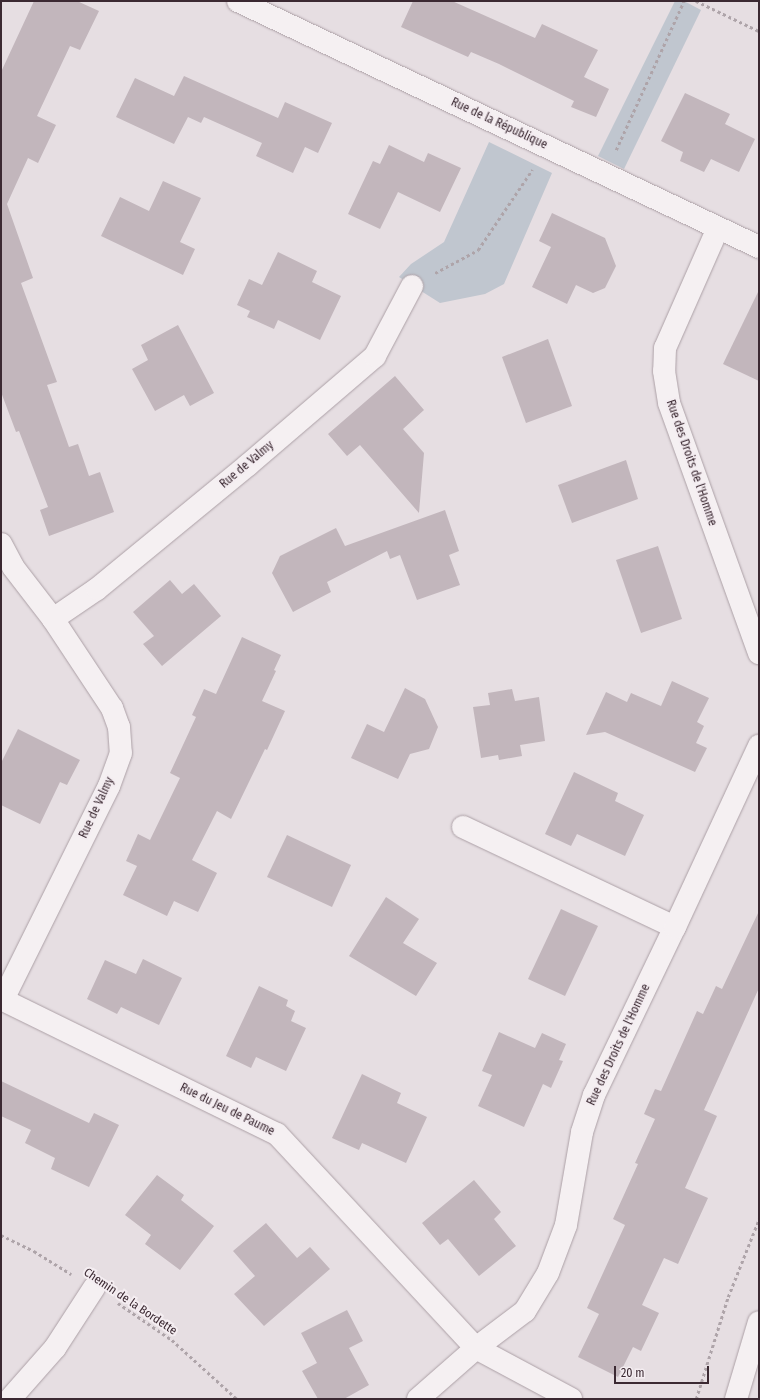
<!DOCTYPE html>
<html>
<head>
<meta charset="utf-8">
<style>
  body { margin:0 }
  #map { position:relative; width:760px; height:1400px; overflow:hidden; background:#e6dee2; font-family:"Fira Sans Condensed",sans-serif }
  div>[style] { position:absolute }
  .green>* { inset:0; background:#c0c6cf }
  .building>* { inset:0; background:#c2b6bc }
  .path>* { height:2.5px; margin-top:-1.25px; transform-origin:0; background:repeating-linear-gradient(90deg,#aea4a9 0 3px,transparent 0 6px) }
  .roads { filter:drop-shadow(0 0 1px #aca0a6) drop-shadow(0 0 1px #aca0a6) }
  .minor>* { height:22px; margin:-11px; padding:0 11px; transform-origin:11px; border-radius:11px; background:#f5f0f2 }
  span { translate:-50% -50%; white-space:nowrap; text-align:center; line-height:1.15; -webkit-text-stroke:4px #f4edf1; paint-order:stroke }
  .street-label { font-size:12px; color:#3b2932 }
  .frame { position:absolute; inset:0; border:2px solid #3b2932; pointer-events:none }
  .scale { position:absolute; left:614px; top:1366px; width:95px; height:18px; box-sizing:border-box; border:2px solid #3b2932; border-top:0; padding-left:5px; font-size:12px; line-height:14px; white-space:nowrap; color:#3b2932; -webkit-text-stroke:3px #f4edf1; paint-order:stroke }
</style>
</head>
<body>
<div id="map">
  <div class="green">
    <i style="clip-path:polygon(675px 1px,684px 1px,701px 10px,624px 169px,598px 156px)"></i>
    <i style="clip-path:polygon(489px 142px,552px 173px,504px 284px,485px 294px,440px 303px,399px 277px,411px 264px,444px 242px)"></i>
  </div>
  <div class="building">
    <i style="clip-path:polygon(34px 1px,77px 1px,99px 11px,80px 50px,70px 46px,37px 116px,56px 125px,38px 163px,28px 158px,7px 204px,33px 278px,21px 283px,57px 382px,47px 385px,69px 447px,78px 444px,89px 476px,100px 472px,114px 512px,49px 536px,40px 510px,48px 507px,19px 431px,16px 432px,1px 392px,1px 72px)"></i>
    <i style="clip-path:polygon(413px 1px,452px 1px,535px 38px,542px 24px,598px 50px,584px 77px,609px 89px,596px 117px,571px 107px,574px 101px,499px 64px,471px 52px,468px 57px,401px 27px)"></i>
    <i style="clip-path:polygon(184px 76px,278px 118px,285px 102px,332px 123px,318px 153px,305px 147px,293px 173px,256px 156px,262px 143px,204px 117px,201px 123px,188px 117px,174px 144px,116px 117px,135px 78px,174px 96px)"></i>
    <i style="clip-path:polygon(685px 93px,730px 114px,725px 124px,755px 139px,739px 172px,711px 159px,704px 172px,680px 161px,683px 152px,661px 141px)"></i>
    <i style="clip-path:polygon(389px 145px,424px 162px,428px 153px,461px 168px,440px 212px,398px 192px,380px 229px,348px 214px,373px 161px,380px 164px)"></i>
    <i style="clip-path:polygon(163px 181px,201px 198px,180px 242px,195px 249px,183px 275px,101px 236px,120px 197px,149px 211px)"></i>
    <i style="clip-path:polygon(552px 213px,605px 238px,616px 266px,605px 288px,593px 293px,576px 285px,567px 304px,532px 287px,551px 247px,539px 241px)"></i>
    <i style="clip-path:polygon(278px 252px,317px 271px,312px 282px,341px 296px,320px 340px,278px 320px,274px 329px,247px 317px,250px 311px,237px 305px,249px 279px,262px 285px)"></i>
    <i style="clip-path:polygon(759px 290px,759px 381px,723px 364px)"></i>
    <i style="clip-path:polygon(178px 325px,214px 393px,190px 406px,184px 395px,155px 411px,132px 369px,148px 360px,141px 345px)"></i>
    <i style="clip-path:polygon(548px 339px,572px 406px,526px 423px,502px 357px)"></i>
    <i style="clip-path:polygon(395px 376px,424px 410px,403px 429px,424px 453px,419px 513px,360px 445px,347px 456px,328px 434px)"></i>
    <i style="clip-path:polygon(626px 460px,638px 499px,572px 523px,558px 485px)"></i>
    <i style="clip-path:polygon(445px 510px,459px 551px,449px 555px,460px 585px,417px 600px,400px 555px,390px 559px,387px 551px,327px 582px,331px 592px,293px 612px,272px 573px,280px 556px,336px 528px,345px 546px)"></i>
    <i style="clip-path:polygon(658px 546px,682px 619px,641px 633px,616px 560px)"></i>
    <i style="clip-path:polygon(170px 580px,182px 594px,194px 584px,221px 616px,162px 666px,143px 644px,154px 636px,133px 612px)"></i>
    <i style="clip-path:polygon(242px 637px,281px 655px,274px 670px,276px 671px,262px 701px,285px 711px,267px 750px,265px 749px,231px 819px,217px 811px,192px 860px,217px 873px,198px 912px,174px 901px,167px 916px,123px 895px,137px 866px,126px 861px,138px 834px,150px 840px,180px 778px,170px 773px,196px 717px,192px 715px,204px 689px,216px 694px)"></i>
    <i style="clip-path:polygon(672px 681px,709px 698px,697px 722px,704px 726px,696px 743px,707px 748px,695px 772px,605px 732px,586px 735px,606px 692px,627px 702px,631px 693px,661px 706px)"></i>
    <i style="clip-path:polygon(405px 688px,425px 699px,438px 727px,429px 749px,410px 754px,398px 779px,351px 758px,367px 724px,384px 732px)"></i>
    <i style="clip-path:polygon(512px 689px,515px 701px,539px 697px,545px 741px,520px 745px,522px 756px,499px 760px,498px 755px,481px 758px,473px 707px,490px 705px,488px 693px)"></i>
    <i style="clip-path:polygon(18px 729px,80px 760px,67px 785px,60px 782px,40px 824px,1px 805px,1px 763px)"></i>
    <i style="clip-path:polygon(574px 772px,618px 793px,615px 801px,644px 815px,625px 856px,577px 834px,571px 846px,545px 834px)"></i>
    <i style="clip-path:polygon(287px 835px,351px 865px,332px 907px,267px 877px)"></i>
    <i style="clip-path:polygon(386px 897px,419px 919px,403px 943px,437px 963px,416px 996px,349px 956px)"></i>
    <i style="clip-path:polygon(561px 909px,598px 926px,565px 996px,528px 979px)"></i>
    <i style="clip-path:polygon(759px 911px,759px 988px,704px 1110px,717px 1116px,685px 1188px,708px 1198px,678px 1264px,664px 1258px,642px 1305px,659px 1313px,641px 1351px,633px 1347px,618px 1377px,578px 1357px,599px 1314px,587px 1308px,625px 1225px,613px 1219px,638px 1164px,635px 1163px,655px 1119px,644px 1114px,655px 1089px,661px 1091px,697px 1011px,703px 1014px,716px 986px,722px 989px)"></i>
    <i style="clip-path:polygon(143px 959px,182px 978px,159px 1025px,121px 1007px,117px 1014px,87px 999px,105px 960px,136px 974px)"></i>
    <i style="clip-path:polygon(259px 986px,288px 1000px,286px 1006px,295px 1011px,291px 1021px,306px 1028px,286px 1071px,256px 1057px,251px 1068px,226px 1056px)"></i>
    <i style="clip-path:polygon(499px 1032px,535px 1048px,542px 1033px,566px 1044px,559px 1060px,563px 1061px,551px 1088px,543px 1084px,524px 1127px,478px 1106px,492px 1075px,482px 1071px)"></i>
    <i style="clip-path:polygon(362px 1074px,401px 1093px,397px 1103px,427px 1117px,406px 1163px,362px 1143px,359px 1150px,332px 1138px)"></i>
    <i style="clip-path:polygon(1px 1081px,89px 1123px,94px 1113px,119px 1125px,89px 1187px,51px 1169px,55px 1158px,25px 1143px,31px 1130px,1px 1116px)"></i>
    <i style="clip-path:polygon(157px 1175px,184px 1195px,181px 1200px,214px 1226px,180px 1270px,145px 1244px,151px 1235px,125px 1215px)"></i>
    <i style="clip-path:polygon(474px 1180px,501px 1212px,494px 1219px,516px 1246px,479px 1276px,448px 1239px,440px 1245px,422px 1223px)"></i>
    <i style="clip-path:polygon(266px 1223px,297px 1258px,310px 1247px,330px 1269px,264px 1326px,234px 1294px,255px 1276px,233px 1251px)"></i>
    <i style="clip-path:polygon(347px 1310px,363px 1341px,349px 1348px,369px 1385px,344px 1399px,318px 1399px,302px 1371px,317px 1363px,301px 1333px)"></i>
  </div>
  <div class="path">
    <i style="left:696px;top:1px;width:70px;rotate:25.5deg"></i>
    <i style="left:616px;top:150px;width:164px;rotate:-65.5deg"></i>
    <i style="left:435px;top:273px;width:49px;rotate:-28.1deg"></i>
    <i style="left:478px;top:250px;width:97px;rotate:-56deg"></i>
    <i style="left:1px;top:1235px;width:37px;rotate:26deg"></i>
    <i style="left:34px;top:1251px;width:44px;rotate:31.9deg"></i>
    <i style="left:118px;top:1303px;width:65px;rotate:34.4deg"></i>
    <i style="left:172px;top:1340px;width:88px;rotate:42.2deg"></i>
    <i style="left:696px;top:1399px;width:107px;rotate:-72.6deg"></i>
    <i style="left:728px;top:1297px;width:84px;rotate:-68.3deg"></i>
  </div>
  <div class="roads">
    <div class="minor">
      <i style="left:238px;top:1px;width:576px;rotate:25.28deg"></i>
      <i style="left:718px;top:228px;width:131px;rotate:113.8deg"></i>
      <i style="left:665px;top:348px;width:23px;rotate:92deg"></i>
      <i style="left:664px;top:371px;width:32px;rotate:81deg"></i>
      <i style="left:669px;top:403px;width:266px;rotate:70.2deg"></i>
      <i style="left:1px;top:544px;width:26px;rotate:62deg"></i>
      <i style="left:13px;top:567px;width:66px;rotate:52.4deg"></i>
      <i style="left:53px;top:619px;width:107px;rotate:56.5deg"></i>
      <i style="left:112px;top:708px;width:20px;rotate:70deg"></i>
      <i style="left:119px;top:727px;width:26px;rotate:86deg"></i>
      <i style="left:121px;top:753px;width:35px;rotate:110deg"></i>
      <i style="left:109px;top:786px;width:239px;rotate:116.4deg"></i>
      <i style="left:53px;top:619px;width:53px;rotate:-34.3deg"></i>
      <i style="left:97px;top:589px;width:195px;rotate:-39.4deg"></i>
      <i style="left:248px;top:465px;width:167px;rotate:-40.6deg"></i>
      <i style="left:375px;top:356px;width:79px;rotate:-62.1deg"></i>
      <i style="left:463px;top:827px;width:234px;rotate:25.3deg"></i>
      <i style="left:1px;top:999px;width:307px;rotate:26.1deg"></i>
      <i style="left:277px;top:1134px;width:292px;rotate:47.1deg"></i>
      <i style="left:476px;top:1348px;width:108px;rotate:28.2deg"></i>
      <i style="left:10px;top:1399px;width:68px;rotate:-48.6deg"></i>
      <i style="left:55px;top:1348px;width:72px;rotate:-57deg"></i>
      <i style="left:418px;top:1399px;width:77px;rotate:-41.3deg"></i>
      <i style="left:476px;top:1348px;width:61px;rotate:-37.1deg"></i>
      <i style="left:525px;top:1311px;width:44px;rotate:-58.8deg"></i>
      <i style="left:548px;top:1273px;width:51px;rotate:-69.4deg"></i>
      <i style="left:566px;top:1225px;width:94px;rotate:-80.2deg"></i>
      <i style="left:582px;top:1132px;width:39px;rotate:-72deg"></i>
      <i style="left:594px;top:1095px;width:187px;rotate:-64.3deg"></i>
      <i style="left:675px;top:927px;width:200px;rotate:-65.1deg"></i>
      <i style="left:736px;top:1399px;width:80px;rotate:-73.4deg"></i>
    </div>
  </div>
  <div class="street-label">
    <span style="left:499px;top:124px;rotate:25deg">Rue de la République</span>
    <span style="left:691px;top:463px;rotate:71deg">Rue des Droits de l'Homme</span>
    <span style="left:247px;top:465px;rotate:-40deg">Rue de Valmy</span>
    <span style="left:97px;top:808px;rotate:-65deg">Rue de Valmy</span>
    <span style="left:619px;top:1045px;rotate:-65deg">Rue des Droits de l'Homme</span>
    <span style="left:227px;top:1110px;rotate:26deg">Rue du Jeu de Paume</span>
    <span style="left:130px;top:1302px;rotate:34deg">Chemin de la Bordette</span>
  </div>
  <div class="frame"></div>
  <div class="scale">20 m</div>
</div>
</body>
</html>
